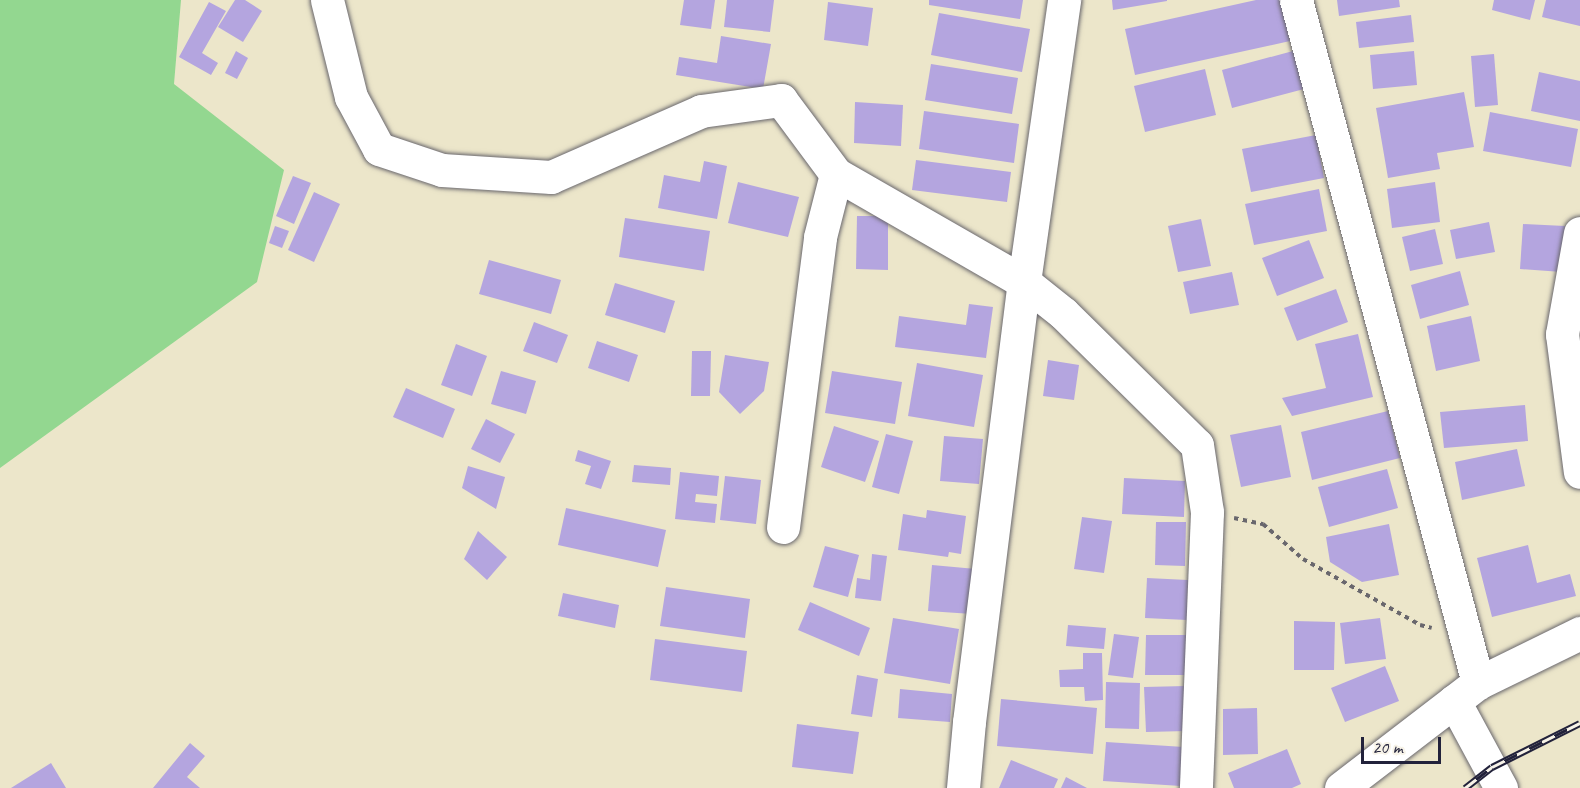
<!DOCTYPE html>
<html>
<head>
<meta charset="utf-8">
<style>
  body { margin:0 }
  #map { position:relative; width:1580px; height:788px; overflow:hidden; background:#ece6ca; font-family:Caveat,sans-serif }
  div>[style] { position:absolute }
  .green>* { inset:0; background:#93d790 }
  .building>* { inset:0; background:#b4a5df }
  .path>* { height:4px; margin-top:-2px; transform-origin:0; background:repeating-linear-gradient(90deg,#69676d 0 4.5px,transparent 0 9px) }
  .roads { filter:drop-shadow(0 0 2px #69676d) drop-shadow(0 0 2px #69676d) }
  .minor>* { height:33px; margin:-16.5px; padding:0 16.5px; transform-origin:16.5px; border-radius:16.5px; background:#fff }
  .major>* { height:33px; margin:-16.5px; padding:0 16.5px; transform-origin:16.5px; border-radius:16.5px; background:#fff }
  .rail>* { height:7px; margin-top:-3.5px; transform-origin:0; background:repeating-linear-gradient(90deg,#f7f3e8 0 14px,#22223b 0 28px); box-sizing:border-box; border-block:2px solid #22223b }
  span { translate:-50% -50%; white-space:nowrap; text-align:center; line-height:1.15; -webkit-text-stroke:4.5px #f7f3e8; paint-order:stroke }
  .scale { position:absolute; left:1361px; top:737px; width:80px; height:27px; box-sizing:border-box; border:3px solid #22223b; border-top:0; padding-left:8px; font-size:18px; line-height:21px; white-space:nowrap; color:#22223b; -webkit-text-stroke:4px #f7f3e8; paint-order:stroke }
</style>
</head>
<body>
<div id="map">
  <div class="green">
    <i style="clip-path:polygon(0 0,181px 0,174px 84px,284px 170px,257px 282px,0 468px)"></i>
  </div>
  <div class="building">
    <i style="clip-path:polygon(235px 0,245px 0,262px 11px,243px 42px,218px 27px)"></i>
    <i style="clip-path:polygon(684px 0,715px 0,711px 29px,680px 25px)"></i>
    <i style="clip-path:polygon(727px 0,774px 0,770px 32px,724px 27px)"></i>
    <i style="clip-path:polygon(929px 0,1023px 0,1020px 19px,929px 5px)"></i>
    <i style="clip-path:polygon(1112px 0,1167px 0,1167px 1px,1113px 10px)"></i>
    <i style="clip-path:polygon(1256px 0,1281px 0,1290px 41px,1135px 75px,1125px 29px)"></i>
    <i style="clip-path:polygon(1337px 0,1399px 0,1400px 7px,1339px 16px)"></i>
    <i style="clip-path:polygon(1494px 0,1535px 0,1530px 20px,1492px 10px)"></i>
    <i style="clip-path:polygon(1546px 0,1580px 0,1580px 26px,1542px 17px)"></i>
    <i style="clip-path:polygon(209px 2px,226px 11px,202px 53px,218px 63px,211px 75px,179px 57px)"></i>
    <i style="clip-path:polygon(828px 2px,873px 8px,868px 46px,824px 40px)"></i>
    <i style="clip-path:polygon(939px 13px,1030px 29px,1022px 72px,931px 55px)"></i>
    <i style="clip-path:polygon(1411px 15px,1414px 42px,1359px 48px,1356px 22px)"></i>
    <i style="clip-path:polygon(721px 36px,771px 44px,763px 89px,676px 75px,679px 57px,717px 63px)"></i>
    <i style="clip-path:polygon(236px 51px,248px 58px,237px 79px,225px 73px)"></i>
    <i style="clip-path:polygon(1293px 51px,1304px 89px,1232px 108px,1222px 70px)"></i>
    <i style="clip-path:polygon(1414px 51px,1417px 85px,1373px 89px,1370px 55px)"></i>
    <i style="clip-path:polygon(1494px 54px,1498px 105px,1475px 107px,1471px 56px)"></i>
    <i style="clip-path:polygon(931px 64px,1018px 78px,1012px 114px,925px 100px)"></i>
    <i style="clip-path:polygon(1205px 69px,1216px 115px,1145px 132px,1134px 86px)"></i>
    <i style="clip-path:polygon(1539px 72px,1580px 81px,1580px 121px,1531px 111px)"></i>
    <i style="clip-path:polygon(1464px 92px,1474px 147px,1437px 153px,1440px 169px,1388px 178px,1376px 108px)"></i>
    <i style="clip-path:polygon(855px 102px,903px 105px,901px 146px,854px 143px)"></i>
    <i style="clip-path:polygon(924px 111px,1019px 124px,1014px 163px,919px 149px)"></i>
    <i style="clip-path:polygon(1490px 112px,1578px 129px,1571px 167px,1483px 151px)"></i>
    <i style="clip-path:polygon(1316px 135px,1324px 178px,1251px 192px,1242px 149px)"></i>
    <i style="clip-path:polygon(916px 160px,1011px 172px,1007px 202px,912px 190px)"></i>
    <i style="clip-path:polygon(704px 161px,727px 166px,717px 219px,658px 208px,664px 175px,700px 182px)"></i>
    <i style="clip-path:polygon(293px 176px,311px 183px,294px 224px,276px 216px)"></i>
    <i style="clip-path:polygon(738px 182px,799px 197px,788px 237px,728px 223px)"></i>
    <i style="clip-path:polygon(1435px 182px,1440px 222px,1392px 228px,1387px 189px)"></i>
    <i style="clip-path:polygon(1319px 189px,1327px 231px,1254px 245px,1245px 204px)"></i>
    <i style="clip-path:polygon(314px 192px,340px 204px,314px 262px,288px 250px)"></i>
    <i style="clip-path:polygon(857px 216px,888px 216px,888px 270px,856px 269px)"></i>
    <i style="clip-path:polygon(625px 218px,710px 231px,704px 271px,619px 257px)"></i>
    <i style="clip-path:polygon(1201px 219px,1211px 266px,1178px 272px,1168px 226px)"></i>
    <i style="clip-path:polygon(1489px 222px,1495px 252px,1456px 259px,1450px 230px)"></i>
    <i style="clip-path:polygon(1523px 224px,1565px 226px,1562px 272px,1520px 269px)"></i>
    <i style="clip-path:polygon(275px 226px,289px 231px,282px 248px,269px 243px)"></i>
    <i style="clip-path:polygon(1435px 229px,1443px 264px,1410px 271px,1402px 237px)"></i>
    <i style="clip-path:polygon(1309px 240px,1324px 278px,1277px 296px,1262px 258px)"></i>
    <i style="clip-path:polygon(489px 260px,561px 280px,551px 314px,479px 294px)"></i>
    <i style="clip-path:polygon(1460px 271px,1469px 305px,1420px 319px,1411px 285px)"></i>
    <i style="clip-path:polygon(1232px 272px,1239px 305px,1190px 314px,1183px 282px)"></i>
    <i style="clip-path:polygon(615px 283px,675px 301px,665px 333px,605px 315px)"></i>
    <i style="clip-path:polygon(1336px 289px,1348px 322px,1297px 341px,1284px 308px)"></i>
    <i style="clip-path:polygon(969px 304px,993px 307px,986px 358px,895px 347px,899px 316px,966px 325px)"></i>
    <i style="clip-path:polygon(1471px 316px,1480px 361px,1436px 371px,1427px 326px)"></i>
    <i style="clip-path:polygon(534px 322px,568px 335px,557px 363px,523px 351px)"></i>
    <i style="clip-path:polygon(1358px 334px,1373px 397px,1292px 416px,1282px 398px,1326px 388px,1315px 344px)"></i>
    <i style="clip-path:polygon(597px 341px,638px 355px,629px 382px,588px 368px)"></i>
    <i style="clip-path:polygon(456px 344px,487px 356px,472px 396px,441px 385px)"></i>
    <i style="clip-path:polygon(692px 351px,711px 351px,710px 396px,691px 396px)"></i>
    <i style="clip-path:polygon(725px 355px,769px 362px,764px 391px,740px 414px,719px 392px)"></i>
    <i style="clip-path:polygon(1048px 360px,1079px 365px,1074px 400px,1043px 396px)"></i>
    <i style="clip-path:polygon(917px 363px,983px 375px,974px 427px,908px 416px)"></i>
    <i style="clip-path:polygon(501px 371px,536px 381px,526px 414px,491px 404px)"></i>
    <i style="clip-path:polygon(832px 371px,902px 382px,895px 424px,825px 413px)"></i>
    <i style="clip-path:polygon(406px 388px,455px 409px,443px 438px,393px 417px)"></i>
    <i style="clip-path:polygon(1525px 405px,1528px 441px,1444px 448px,1440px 412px)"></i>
    <i style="clip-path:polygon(1388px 411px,1400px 458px,1312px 480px,1301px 432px)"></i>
    <i style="clip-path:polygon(486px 419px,515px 434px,500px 463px,471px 449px)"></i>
    <i style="clip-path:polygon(1281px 425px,1291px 477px,1241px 487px,1230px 435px)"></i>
    <i style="clip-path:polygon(834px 426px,879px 441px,865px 482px,821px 467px)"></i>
    <i style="clip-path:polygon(886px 434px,913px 441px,899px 494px,872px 487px)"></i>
    <i style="clip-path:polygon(944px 436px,983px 439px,979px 484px,940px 481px)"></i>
    <i style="clip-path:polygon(1517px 449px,1525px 486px,1462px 500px,1455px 462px)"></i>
    <i style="clip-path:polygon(578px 450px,611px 461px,601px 489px,585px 484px,591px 466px,575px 461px)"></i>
    <i style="clip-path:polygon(634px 465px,671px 468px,670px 485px,632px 482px)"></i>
    <i style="clip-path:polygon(468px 466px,505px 477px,496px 509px,462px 488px)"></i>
    <i style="clip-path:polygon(1387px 469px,1398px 508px,1329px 527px,1318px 487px)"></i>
    <i style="clip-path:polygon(680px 472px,719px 476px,717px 496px,696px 494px,695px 502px,717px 504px,715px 523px,675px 519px)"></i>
    <i style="clip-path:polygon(725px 476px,761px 480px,756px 524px,720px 520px)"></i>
    <i style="clip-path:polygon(1124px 478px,1185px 481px,1184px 517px,1122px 514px)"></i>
    <i style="clip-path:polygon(566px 508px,666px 530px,658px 567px,558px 545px)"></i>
    <i style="clip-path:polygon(927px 510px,966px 516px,961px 554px,949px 552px,948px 557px,898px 550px,903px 514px,926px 518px)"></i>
    <i style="clip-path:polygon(1082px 517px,1112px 521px,1104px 573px,1074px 569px)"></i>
    <i style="clip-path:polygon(1156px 522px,1186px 522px,1185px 566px,1155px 565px)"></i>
    <i style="clip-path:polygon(1389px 524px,1399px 575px,1362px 582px,1330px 562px,1326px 537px)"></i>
    <i style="clip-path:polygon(478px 531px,507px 557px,487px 580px,464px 559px)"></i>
    <i style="clip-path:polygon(1528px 545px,1537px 583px,1570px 574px,1576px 596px,1492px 617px,1477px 558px)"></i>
    <i style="clip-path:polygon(825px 546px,859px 555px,848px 597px,813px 587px)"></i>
    <i style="clip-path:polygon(872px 554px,887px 556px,881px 601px,855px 598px,857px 578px,870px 580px)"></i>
    <i style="clip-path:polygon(932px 565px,976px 569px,972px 614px,928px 611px)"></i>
    <i style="clip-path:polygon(1147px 578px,1188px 580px,1187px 620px,1145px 618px)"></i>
    <i style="clip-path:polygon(666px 587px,750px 599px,745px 638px,660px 626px)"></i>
    <i style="clip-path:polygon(563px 593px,619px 605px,615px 628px,558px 616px)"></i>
    <i style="clip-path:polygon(810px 602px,870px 628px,859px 656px,798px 630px)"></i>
    <i style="clip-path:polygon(893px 618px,959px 629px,950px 684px,884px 673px)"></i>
    <i style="clip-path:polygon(1380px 618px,1386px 659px,1345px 664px,1340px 623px)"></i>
    <i style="clip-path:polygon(1294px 621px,1335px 622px,1334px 670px,1294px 670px)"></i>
    <i style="clip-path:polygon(1068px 625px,1106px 628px,1104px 649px,1066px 646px)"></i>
    <i style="clip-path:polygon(1114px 634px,1139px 637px,1133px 678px,1108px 675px)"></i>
    <i style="clip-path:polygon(1146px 635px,1187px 635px,1186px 675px,1145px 675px)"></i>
    <i style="clip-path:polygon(655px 639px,747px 651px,742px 692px,650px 680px)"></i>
    <i style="clip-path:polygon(1083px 653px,1102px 653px,1103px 700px,1085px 701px,1084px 687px,1060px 687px,1059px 670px,1083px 669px)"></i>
    <i style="clip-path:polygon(1385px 666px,1399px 701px,1345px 722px,1331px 688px)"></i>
    <i style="clip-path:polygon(857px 675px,878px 679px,872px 717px,851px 714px)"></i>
    <i style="clip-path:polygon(1106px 682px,1140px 683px,1139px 729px,1105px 728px)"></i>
    <i style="clip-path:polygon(1186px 686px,1187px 731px,1146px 732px,1144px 687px)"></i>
    <i style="clip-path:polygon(900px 689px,952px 694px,950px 722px,898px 718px)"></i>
    <i style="clip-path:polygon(1001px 699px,1097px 708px,1093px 754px,997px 746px)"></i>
    <i style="clip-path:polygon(1257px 708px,1258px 754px,1223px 755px,1223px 709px)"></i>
    <i style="clip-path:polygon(797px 724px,859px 732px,853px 774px,792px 767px)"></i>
    <i style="clip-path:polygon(1106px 742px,1184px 747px,1181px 786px,1103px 781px)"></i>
    <i style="clip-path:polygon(190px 743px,205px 756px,187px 777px,200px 788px,153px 788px)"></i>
    <i style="clip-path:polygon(1287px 749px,1301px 784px,1292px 788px,1234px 788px,1228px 773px)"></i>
    <i style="clip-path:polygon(1011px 760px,1058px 779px,1054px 788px,999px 788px)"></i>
    <i style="clip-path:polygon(51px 763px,66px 788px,11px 788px)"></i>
    <i style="clip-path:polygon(1066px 777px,1087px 788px,1061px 788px)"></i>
  </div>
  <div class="path">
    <i style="left:1234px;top:518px;width:30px;rotate:12deg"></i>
    <i style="left:1263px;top:524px;width:53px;rotate:41.2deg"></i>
    <i style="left:1303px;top:559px;width:134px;rotate:29.4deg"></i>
    <i style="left:1420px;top:625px;width:12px;rotate:14deg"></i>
  </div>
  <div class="roads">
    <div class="minor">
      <i style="left:327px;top:0;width:100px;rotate:76.1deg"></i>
      <i style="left:351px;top:97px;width:59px;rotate:61.7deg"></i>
      <i style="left:379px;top:149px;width:66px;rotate:18.4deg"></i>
      <i style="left:442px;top:170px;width:109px;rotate:3.7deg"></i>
      <i style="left:551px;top:177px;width:164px;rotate:-23.7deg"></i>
      <i style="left:701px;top:111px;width:81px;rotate:-7.8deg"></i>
      <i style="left:781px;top:100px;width:92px;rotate:53.4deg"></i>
      <i style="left:836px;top:174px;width:217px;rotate:29.9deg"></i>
      <i style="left:1024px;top:282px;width:50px;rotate:38.5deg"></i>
      <i style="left:1063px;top:313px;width:188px;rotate:44.6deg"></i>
      <i style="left:1197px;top:445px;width:68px;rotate:81.5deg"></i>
      <i style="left:1207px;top:512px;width:276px;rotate:92.3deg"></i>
      <i style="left:1296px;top:0;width:707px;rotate:75.08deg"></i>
      <i style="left:1580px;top:233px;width:103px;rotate:100.1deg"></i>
      <i style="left:1562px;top:334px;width:139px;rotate:82.6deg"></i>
      <i style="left:783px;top:527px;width:292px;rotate:-82.7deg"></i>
      <i style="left:820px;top:237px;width:65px;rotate:-75.7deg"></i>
      <i style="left:1454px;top:701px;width:99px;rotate:61.6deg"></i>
      <i style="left:963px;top:788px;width:66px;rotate:-84.8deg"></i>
      <i style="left:969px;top:722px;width:443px;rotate:-82.9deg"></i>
      <i style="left:1024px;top:282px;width:285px;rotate:-81.9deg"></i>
    </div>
    <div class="major">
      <i style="left:1341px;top:788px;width:173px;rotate:-37.5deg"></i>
      <i style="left:1478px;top:683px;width:114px;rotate:-26.1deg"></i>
    </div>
  </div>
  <div class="rail">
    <i style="left:1465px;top:788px;width:34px;rotate:-38deg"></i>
    <i style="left:1492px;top:767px;width:98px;rotate:-26.6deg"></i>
  </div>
  <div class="scale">20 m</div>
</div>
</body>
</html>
